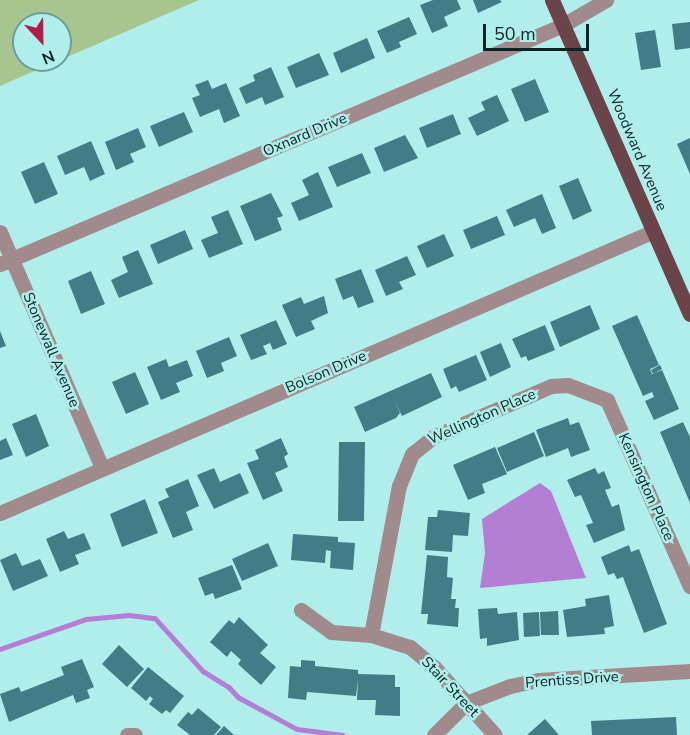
<!DOCTYPE html>
<html>
<head>
<meta charset="utf-8">
<style>
  body { margin:0 }
  #map { position:relative; width:690px; height:735px; overflow:hidden; background:#b0eeeb; font-family:"Nunito Sans",sans-serif }
  div>[style] { position:absolute }
  .green>* { inset:0; background:#a7c68f }
  .water>* { inset:0; background:#b47ed4 }
  .stream>* { height:4.5px; margin:-2.25px; padding:0 2.25px; transform-origin:2.25px; border-radius:2.25px; background:#b47ed4 }
  .building>* { inset:0; background:#437c87 }
  .minor>* { height:15px; margin:-7.5px; padding:0 7.5px; transform-origin:7.5px; border-radius:7.5px; background:#a18a8c }
  .major>* { height:15px; margin:-7.5px; padding:0 7.5px; transform-origin:7.5px; border-radius:7.5px; background:#6a4448 }
  span { translate:-50% -50%; white-space:nowrap; text-align:center; line-height:1.15; -webkit-text-stroke:5px #b0eeeb; paint-order:stroke }
  .street-label { font-size:15px; color:#0a2423 }
  .north { position:absolute; left:12px; top:12px; width:60px; height:60px; box-sizing:border-box; background:#b0eeeb; border:2px solid #6e9d9b; border-radius:50%; rotate:158deg; font-size:16px; font-weight:700; line-height:24px; text-align:center; color:#0a2423 }
  .north::after { content:''; display:block; margin:auto; width:21px; height:27px; background:#b01e47; clip-path:polygon(50% 0,100% 100%,50% 72%,0 100%) }
  .scale { position:absolute; left:483px; top:24px; width:106px; height:27px; box-sizing:border-box; border:3px solid #0a2423; border-top:0; padding-left:8px; font-size:18px; line-height:21px; white-space:nowrap; color:#0a2423; -webkit-text-stroke:4px #b0eeeb; paint-order:stroke }
</style>
</head>
<body>
<div id="map">
  <div class="green">
    <i style="clip-path:polygon(0 0,199px 0,60px 60px,60px 24px,24px 24px,24px 60px,60px 60px,0 86px)"></i>
  </div>
  <div class="water">
    <i style="clip-path:polygon(540px 483px,551px 491px,586px 578px,480px 588px,485px 553px,482px 519px)"></i>
  </div>
  <div class="stream">
    <i style="left:0;top:649px;width:91px;rotate:-19.2deg"></i>
    <i style="left:86px;top:619px;width:43px;rotate:-5.3deg"></i>
    <i style="left:129px;top:615px;width:26px;rotate:7deg"></i>
    <i style="left:155px;top:618px;width:72px;rotate:47.8deg"></i>
    <i style="left:203px;top:671px;width:31px;rotate:32deg"></i>
    <i style="left:229px;top:687px;width:13px;rotate:48deg"></i>
    <i style="left:238px;top:697px;width:67px;rotate:28.5deg"></i>
    <i style="left:297px;top:729px;width:46px;rotate:7.4deg"></i>
  </div>
  <div class="building">
    <i style="clip-path:polygon(433px 0,457px 0,461px 9px,444px 17px,448px 26px,432px 33px,420px 5px)"></i>
    <i style="clip-path:polygon(473px 0,500px 0,502px 2px,478px 13px)"></i>
    <i style="clip-path:polygon(409px 17px,417px 34px,399px 42px,401px 47px,387px 53px,377px 31px)"></i>
    <i style="clip-path:polygon(690px 22px,690px 48px,675px 50px,672px 24px)"></i>
    <i style="clip-path:polygon(655px 30px,661px 67px,641px 70px,635px 33px)"></i>
    <i style="clip-path:polygon(367px 38px,375px 58px,341px 73px,333px 53px)"></i>
    <i style="clip-path:polygon(319px 53px,329px 75px,296px 88px,287px 67px)"></i>
    <i style="clip-path:polygon(271px 67px,284px 97px,265px 105px,262px 97px,246px 104px,239px 88px,255px 81px,253px 75px)"></i>
    <i style="clip-path:polygon(535px 79px,549px 112px,525px 122px,511px 89px)"></i>
    <i style="clip-path:polygon(208px 80px,212px 89px,226px 83px,240px 116px,224px 123px,219px 109px,200px 117px,192px 98px,200px 95px,195px 85px)"></i>
    <i style="clip-path:polygon(497px 95px,509px 121px,477px 136px,468px 118px,485px 110px,481px 102px)"></i>
    <i style="clip-path:polygon(184px 112px,193px 132px,159px 147px,150px 126px)"></i>
    <i style="clip-path:polygon(453px 114px,461px 134px,427px 148px,419px 128px)"></i>
    <i style="clip-path:polygon(138px 128px,146px 147px,130px 154px,134px 162px,116px 170px,105px 142px)"></i>
    <i style="clip-path:polygon(405px 135px,418px 158px,384px 172px,374px 148px)"></i>
    <i style="clip-path:polygon(690px 138px,690px 174px,677px 144px)"></i>
    <i style="clip-path:polygon(91px 141px,105px 174px,90px 181px,84px 167px,65px 175px,57px 156px)"></i>
    <i style="clip-path:polygon(362px 153px,371px 173px,337px 187px,328px 167px)"></i>
    <i style="clip-path:polygon(44px 162px,58px 194px,35px 204px,21px 172px)"></i>
    <i style="clip-path:polygon(318px 172px,333px 207px,299px 221px,291px 203px,309px 195px,302px 180px)"></i>
    <i style="clip-path:polygon(578px 178px,592px 211px,573px 220px,559px 186px)"></i>
    <i style="clip-path:polygon(271px 193px,283px 216px,277px 218px,282px 230px,255px 241px,240px 206px)"></i>
    <i style="clip-path:polygon(542px 194px,556px 228px,542px 234px,535px 218px,514px 227px,506px 210px)"></i>
    <i style="clip-path:polygon(228px 210px,243px 244px,209px 258px,201px 240px,218px 233px,211px 217px)"></i>
    <i style="clip-path:polygon(497px 216px,505px 235px,471px 249px,463px 230px)"></i>
    <i style="clip-path:polygon(185px 230px,193px 249px,158px 264px,150px 245px)"></i>
    <i style="clip-path:polygon(444px 234px,454px 256px,427px 268px,417px 246px)"></i>
    <i style="clip-path:polygon(138px 250px,153px 284px,119px 298px,111px 280px,128px 272px,122px 257px)"></i>
    <i style="clip-path:polygon(407px 256px,416px 275px,399px 282px,403px 289px,386px 296px,375px 270px)"></i>
    <i style="clip-path:polygon(361px 269px,374px 302px,358px 308px,353px 296px,343px 300px,335px 279px)"></i>
    <i style="clip-path:polygon(91px 271px,105px 304px,81px 314px,68px 281px)"></i>
    <i style="clip-path:polygon(324px 296px,328px 313px,311px 321px,315px 329px,296px 337px,282px 305px,301px 297px,304px 304px)"></i>
    <i style="clip-path:polygon(590px 305px,600px 329px,560px 347px,550px 322px)"></i>
    <i style="clip-path:polygon(637px 315px,659px 365px,650px 369px,652px 374px,648px 376px,662px 370px,679px 409px,654px 420px,645px 401px,654px 397px,652px 392px,643px 396px,612px 326px)"></i>
    <i style="clip-path:polygon(276px 320px,287px 344px,273px 350px,270px 343px,263px 346px,267px 354px,251px 360px,240px 335px)"></i>
    <i style="clip-path:polygon(545px 325px,555px 350px,528px 361px,526px 356px,521px 358px,512px 339px)"></i>
    <i style="clip-path:polygon(0 331px,6px 346px,0 348px)"></i>
    <i style="clip-path:polygon(229px 337px,237px 356px,221px 363px,224px 371px,207px 378px,196px 351px)"></i>
    <i style="clip-path:polygon(501px 343px,511px 367px,490px 377px,480px 352px)"></i>
    <i style="clip-path:polygon(476px 355px,487px 380px,459px 392px,456px 386px,451px 389px,443px 369px)"></i>
    <i style="clip-path:polygon(166px 359px,169px 367px,187px 360px,193px 376px,176px 383px,180px 392px,161px 400px,147px 367px)"></i>
    <i style="clip-path:polygon(660px 365px,662px 369px,653px 374px,651px 370px)"></i>
    <i style="clip-path:polygon(135px 372px,149px 404px,126px 414px,112px 382px)"></i>
    <i style="clip-path:polygon(431px 373px,442px 397px,402px 416px,394px 400px,400px 413px,396px 418px,365px 432px,354px 407px)"></i>
    <i style="clip-path:polygon(36px 414px,49px 446px,26px 457px,12px 424px)"></i>
    <i style="clip-path:polygon(568px 418px,570px 425px,579px 422px,590px 450px,571px 457px,568px 448px,546px 457px,536px 430px)"></i>
    <i style="clip-path:polygon(683px 422px,690px 437px,690px 503px,660px 432px)"></i>
    <i style="clip-path:polygon(534px 432px,544px 456px,507px 472px,497px 448px)"></i>
    <i style="clip-path:polygon(6px 438px,13px 455px,0 460px,0 441px)"></i>
    <i style="clip-path:polygon(281px 438px,288px 454px,284px 457px,288px 467px,275px 473px,283px 491px,263px 500px,247px 463px,259px 459px,255px 450px)"></i>
    <i style="clip-path:polygon(339px 442px,365px 442px,364px 521px,338px 521px)"></i>
    <i style="clip-path:polygon(495px 447px,507px 474px,482px 484px,485px 493px,468px 500px,453px 465px)"></i>
    <i style="clip-path:polygon(214px 468px,220px 482px,240px 473px,249px 493px,214px 509px,197px 475px)"></i>
    <i style="clip-path:polygon(595px 468px,598px 474px,604px 471px,611px 488px,605px 490px,612px 507px,619px 504px,625px 530px,594px 543px,586px 525px,593px 523px,581px 495px,575px 497px,567px 480px)"></i>
    <i style="clip-path:polygon(188px 479px,199px 506px,186px 512px,193px 530px,173px 538px,158px 502px,169px 497px,165px 489px)"></i>
    <i style="clip-path:polygon(145px 499px,158px 533px,122px 547px,110px 514px)"></i>
    <i style="clip-path:polygon(438px 510px,470px 513px,468px 536px,453px 535px,452px 552px,425px 550px,428px 517px,437px 517px)"></i>
    <i style="clip-path:polygon(64px 531px,68px 539px,84px 533px,91px 549px,75px 555px,79px 564px,60px 572px,46px 539px)"></i>
    <i style="clip-path:polygon(293px 534px,338px 537px,338px 542px,355px 543px,353px 570px,330px 568px,331px 551px,326px 550px,325px 563px,291px 560px)"></i>
    <i style="clip-path:polygon(268px 543px,278px 566px,242px 581px,232px 559px)"></i>
    <i style="clip-path:polygon(629px 545px,631px 552px,639px 549px,667px 624px,644px 633px,623px 577px,617px 579px,614px 573px,608px 575px,601px 557px)"></i>
    <i style="clip-path:polygon(16px 553px,22px 566px,40px 559px,48px 576px,13px 591px,0 560px)"></i>
    <i style="clip-path:polygon(427px 555px,448px 557px,447px 577px,453px 578px,451px 599px,456px 599px,455px 608px,459px 608px,458px 627px,427px 624px,428px 614px,421px 614px)"></i>
    <i style="clip-path:polygon(232px 565px,242px 589px,215px 599px,213px 593px,205px 596px,198px 578px)"></i>
    <i style="clip-path:polygon(609px 595px,614px 626px,604px 628px,605px 634px,567px 637px,563px 610px,586px 606px,585px 599px)"></i>
    <i style="clip-path:polygon(497px 608px,498px 614px,517px 612px,519px 640px,487px 646px,487px 638px,480px 639px,478px 609px)"></i>
    <i style="clip-path:polygon(558px 611px,559px 635px,541px 635px,540px 612px)"></i>
    <i style="clip-path:polygon(539px 612px,540px 636px,524px 637px,523px 613px)"></i>
    <i style="clip-path:polygon(239px 617px,268px 645px,260px 653px,276px 667px,261px 685px,238px 664px,241px 660px,231px 651px,227px 657px,210px 642px,229px 620px,234px 624px)"></i>
    <i style="clip-path:polygon(119px 645px,144px 669px,127px 687px,102px 664px)"></i>
    <i style="clip-path:polygon(82px 659px,94px 687px,87px 690px,90px 698px,76px 703px,73px 695px,9px 722px,0 694px,19px 687px,21px 692px,64px 675px,61px 667px)"></i>
    <i style="clip-path:polygon(301px 660px,315px 661px,315px 666px,358px 670px,358px 674px,395px 675px,395px 687px,400px 687px,400px 716px,375px 715px,376px 700px,357px 700px,358px 679px,356px 696px,307px 692px,306px 700px,288px 698px,290px 666px,301px 667px)"></i>
    <i style="clip-path:polygon(148px 667px,184px 696px,170px 713px,166px 710px,162px 714px,149px 704px,153px 699px,150px 696px,146px 701px,131px 688px)"></i>
    <i style="clip-path:polygon(198px 708px,221px 727px,214px 735px,190px 735px,177px 725px,188px 712px,192px 715px)"></i>
    <i style="clip-path:polygon(676px 717px,677px 735px,592px 735px,591px 721px)"></i>
    <i style="clip-path:polygon(545px 719px,559px 735px,527px 735px)"></i>
    <i style="clip-path:polygon(224px 726px,234px 735px,216px 735px)"></i>
  </div>
  <div class="minor">
    <i style="left:0;top:232px;width:257px;rotate:66.6deg"></i>
    <i style="left:0;top:264px;width:612px;rotate:-23deg"></i>
    <i style="left:563px;top:25px;width:50px;rotate:-30.2deg"></i>
    <i style="left:0;top:513px;width:710px;rotate:-23.32deg"></i>
    <i style="left:301px;top:610px;width:37px;rotate:36deg"></i>
    <i style="left:331px;top:632px;width:40px;rotate:4.3deg"></i>
    <i style="left:371px;top:635px;width:41px;rotate:17.1deg"></i>
    <i style="left:410px;top:647px;width:31px;rotate:40deg"></i>
    <i style="left:434px;top:667px;width:91px;rotate:48.1deg"></i>
    <i style="left:371px;top:635px;width:152px;rotate:-79.4deg"></i>
    <i style="left:399px;top:486px;width:35px;rotate:-68deg"></i>
    <i style="left:412px;top:454px;width:27px;rotate:-39deg"></i>
    <i style="left:433px;top:437px;width:129px;rotate:-23.4deg"></i>
    <i style="left:551px;top:386px;width:17px;rotate:-3deg"></i>
    <i style="left:568px;top:385px;width:42px;rotate:21deg"></i>
    <i style="left:607px;top:400px;width:204px;rotate:66deg"></i>
    <i style="left:127px;top:735px;width:8px"></i>
    <i style="left:434px;top:735px;width:45px;rotate:-45deg"></i>
    <i style="left:466px;top:703px;width:47px;rotate:-21.1deg"></i>
    <i style="left:510px;top:686px;width:29px;rotate:-12deg"></i>
    <i style="left:538px;top:680px;width:152px;rotate:-3.4deg"></i>
  </div>
  <div class="major">
    <i style="left:552px;top:0;width:343px;rotate:66.3deg"></i>
  </div>
  <div class="street-label">
    <span style="left:305px;top:135px;rotate:-23deg">Oxnard Drive</span>
    <span style="left:637px;top:150px;rotate:67deg">Woodward Avenue</span>
    <span style="left:51px;top:350px;rotate:67deg">Stonewall Avenue</span>
    <span style="left:326px;top:372px;rotate:-23deg">Bolson Drive</span>
    <span style="left:482px;top:417px;rotate:-24deg">Wellington Place</span>
    <span style="left:646px;top:487px;rotate:66deg">Kensington Place</span>
    <span style="left:572px;top:680px;rotate:-4deg">Prentiss Drive</span>
    <span style="left:450px;top:687px;rotate:47deg">Stair Street</span>
  </div>
  <div class="north">N</div>
  <div class="scale">50 m</div>
</div>
</body>
</html>
